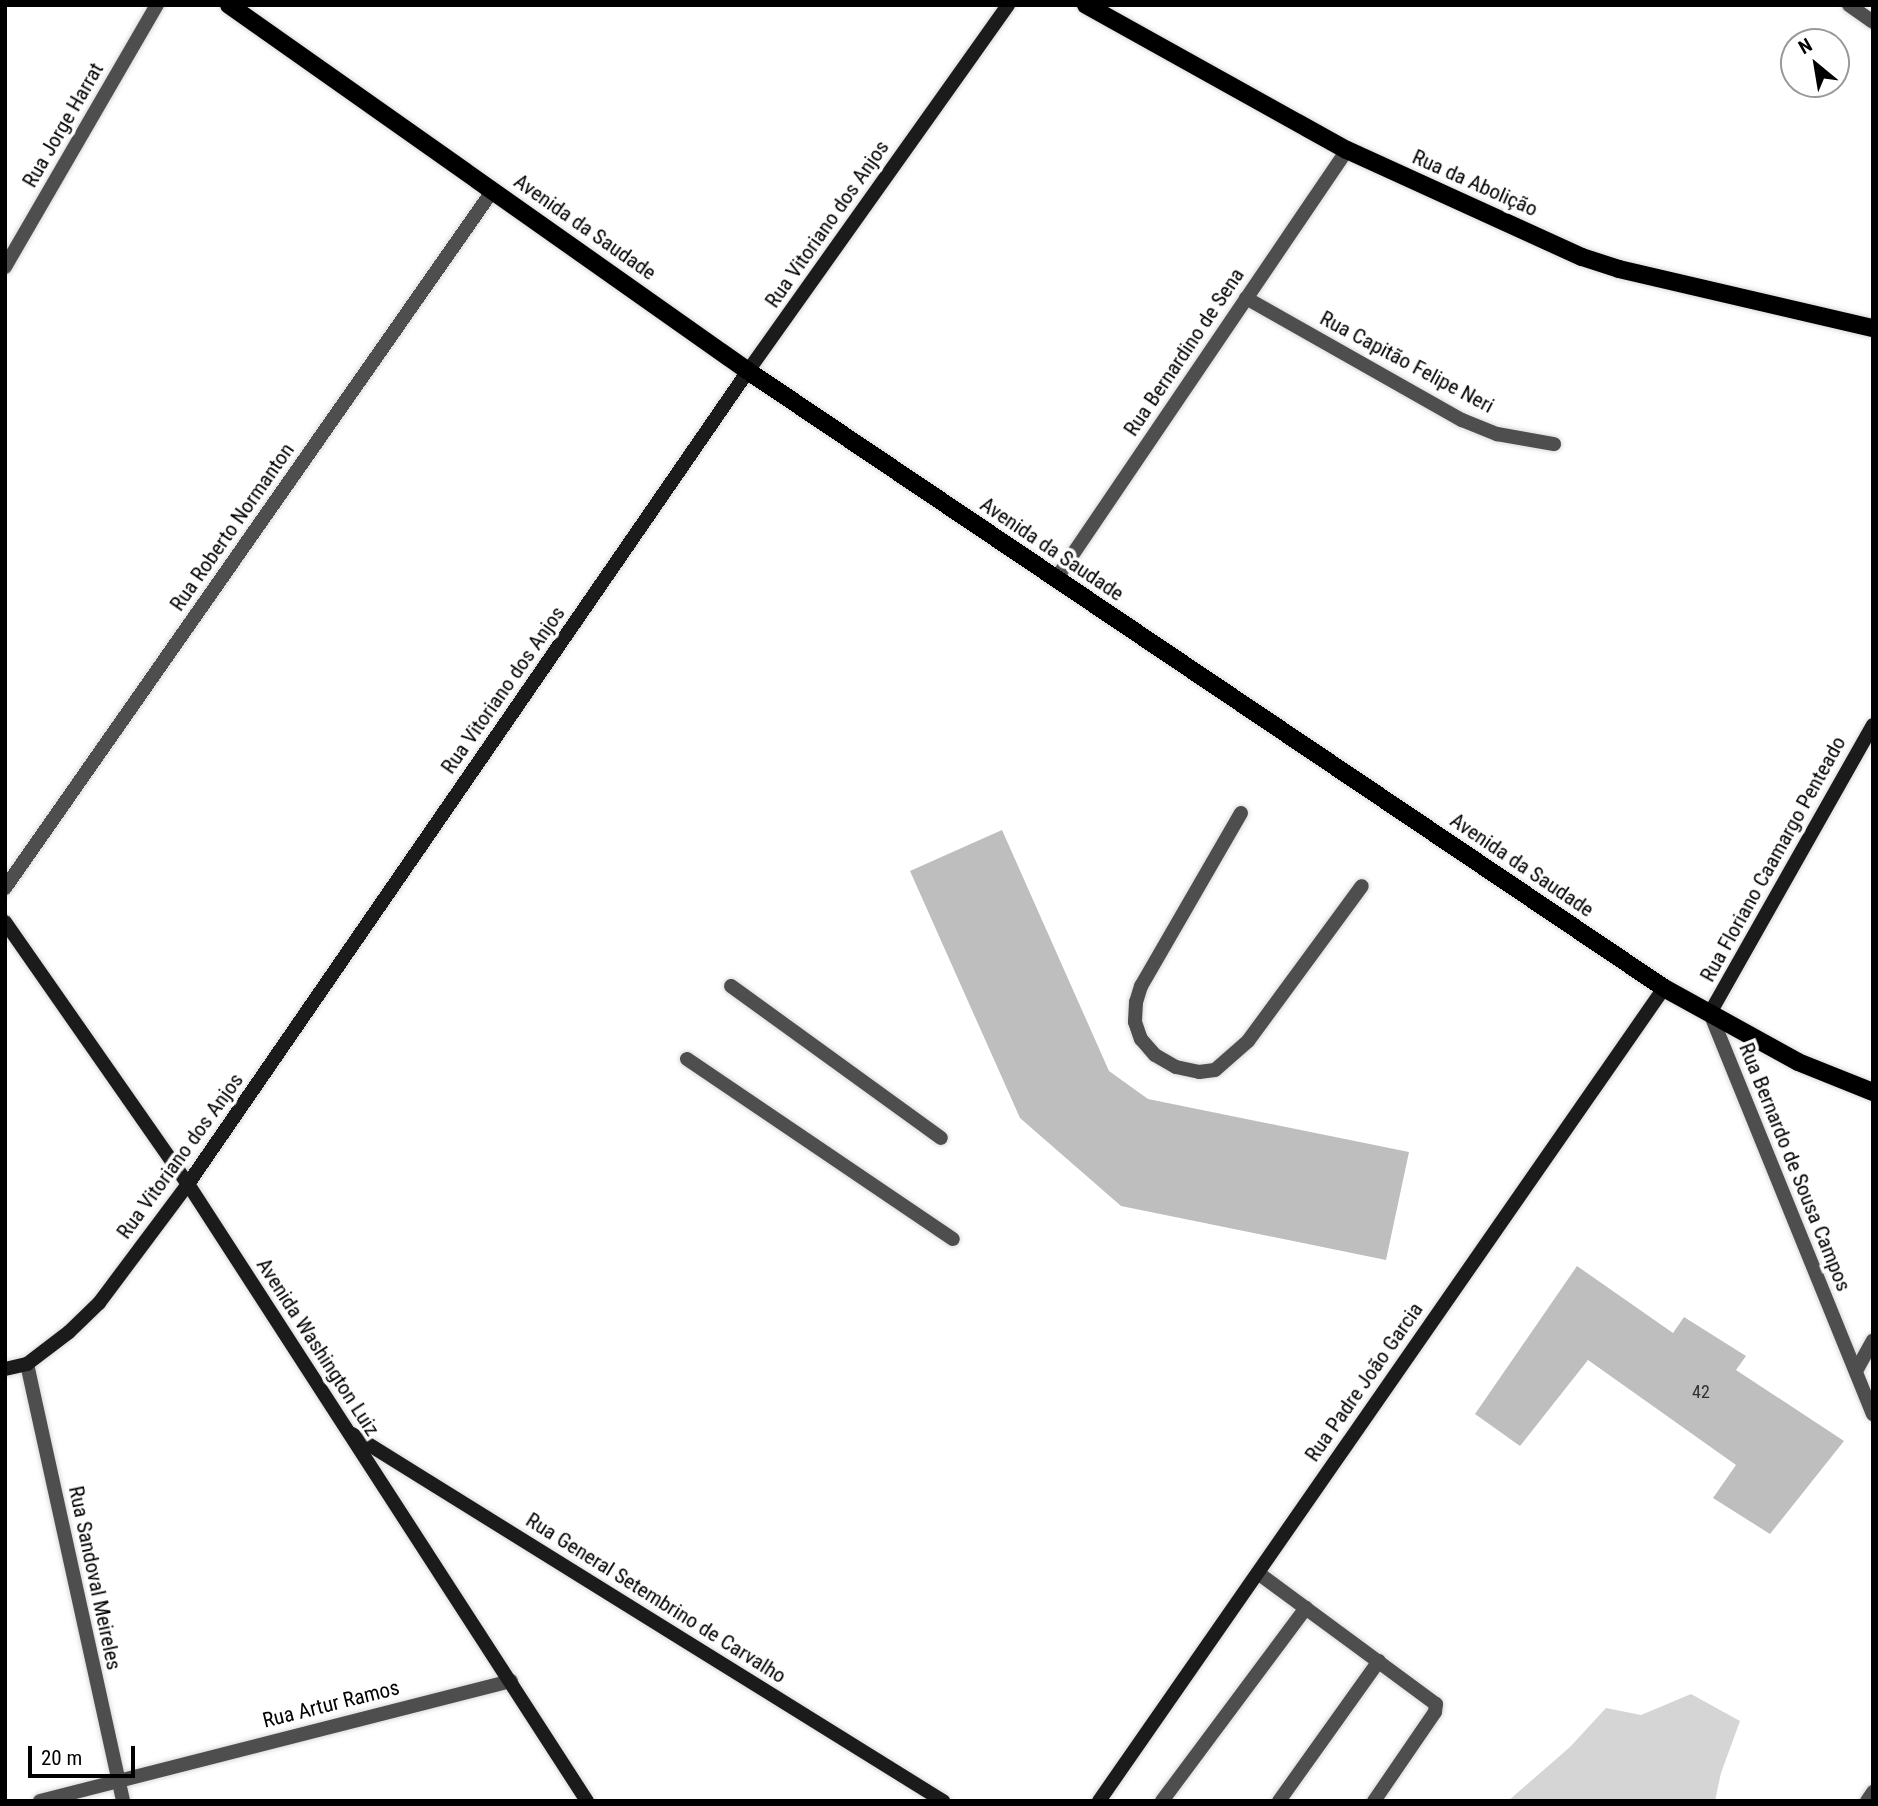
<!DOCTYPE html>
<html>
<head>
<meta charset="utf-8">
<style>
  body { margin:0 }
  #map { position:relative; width:1878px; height:1806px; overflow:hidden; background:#fff; font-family:"Roboto Condensed",sans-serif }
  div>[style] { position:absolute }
  .green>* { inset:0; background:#d5d5d5 }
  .building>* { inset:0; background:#bebebe }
  .roads { filter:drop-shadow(0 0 2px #dbdbdb) drop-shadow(0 0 2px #dbdbdb) }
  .lane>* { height:14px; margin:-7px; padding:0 7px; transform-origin:7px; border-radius:7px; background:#4e4e4e }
  .street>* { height:14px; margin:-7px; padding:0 7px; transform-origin:7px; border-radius:7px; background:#4e4e4e }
  .secondary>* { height:14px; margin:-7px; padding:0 7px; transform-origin:7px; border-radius:7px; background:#1b1b1b }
  .primary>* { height:18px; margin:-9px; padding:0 9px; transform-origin:9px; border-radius:9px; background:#000 }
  span { translate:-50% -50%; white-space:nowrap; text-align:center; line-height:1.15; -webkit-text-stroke:7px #fff; paint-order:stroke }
  .number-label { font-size:18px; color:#303030 }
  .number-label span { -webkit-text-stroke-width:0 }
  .street-label { font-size:21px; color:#000 }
  .frame { position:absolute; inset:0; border:7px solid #000; pointer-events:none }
  .north { position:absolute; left:1780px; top:28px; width:70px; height:70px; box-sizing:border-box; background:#fff; border:2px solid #999; border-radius:50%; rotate:330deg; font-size:19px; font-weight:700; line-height:28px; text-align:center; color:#000 }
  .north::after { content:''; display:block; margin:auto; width:24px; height:32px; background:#000; clip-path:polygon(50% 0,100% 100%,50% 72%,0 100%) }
  .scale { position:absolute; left:28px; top:1746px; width:107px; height:32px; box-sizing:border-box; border:4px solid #000; border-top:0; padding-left:9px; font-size:21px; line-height:24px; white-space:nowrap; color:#000; -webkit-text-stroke:5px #fff; paint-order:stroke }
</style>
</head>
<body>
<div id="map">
  <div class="green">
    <i style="clip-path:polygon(1691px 1694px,1740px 1721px,1721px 1773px,1715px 1801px,1508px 1801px,1570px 1747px,1606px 1708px,1641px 1715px)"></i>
  </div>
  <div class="building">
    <i style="clip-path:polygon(1002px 830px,1109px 1071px,1148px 1099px,1409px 1152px,1386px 1260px,1121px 1206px,1020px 1118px,910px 871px)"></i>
    <i style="clip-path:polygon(1577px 1266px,1673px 1333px,1684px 1317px,1746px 1356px,1736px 1370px,1844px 1441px,1770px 1534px,1713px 1498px,1736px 1465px,1588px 1360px,1520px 1446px,1475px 1414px)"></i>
  </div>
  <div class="roads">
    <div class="lane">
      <i style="left:1241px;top:813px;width:200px;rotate:120deg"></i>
      <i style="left:1141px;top:986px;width:17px;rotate:107deg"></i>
      <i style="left:1136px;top:1002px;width:20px;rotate:93deg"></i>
      <i style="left:1135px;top:1022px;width:18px;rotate:71deg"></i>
      <i style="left:1141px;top:1039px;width:21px;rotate:49deg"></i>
      <i style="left:1155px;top:1055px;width:24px;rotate:30deg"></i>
      <i style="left:1176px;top:1067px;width:24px;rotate:12deg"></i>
      <i style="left:1199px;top:1072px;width:16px;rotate:-7deg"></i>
      <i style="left:1215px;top:1070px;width:44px;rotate:-41.3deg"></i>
      <i style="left:1248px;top:1041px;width:192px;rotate:-53.7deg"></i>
      <i style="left:731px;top:986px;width:259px;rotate:35.9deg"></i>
      <i style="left:687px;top:1059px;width:321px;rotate:34.1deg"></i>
      <i style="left:1258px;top:1573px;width:221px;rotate:36.4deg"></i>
      <i style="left:1436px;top:1704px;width:8px;rotate:97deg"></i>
      <i style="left:1435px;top:1712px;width:108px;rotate:124.4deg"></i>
      <i style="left:1162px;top:1801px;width:241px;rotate:-53.3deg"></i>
      <i style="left:1279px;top:1801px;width:172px;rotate:-54.5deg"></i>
    </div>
    <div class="street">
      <i style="left:1849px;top:5px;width:29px;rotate:35deg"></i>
      <i style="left:5px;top:267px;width:303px;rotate:-59.9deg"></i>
      <i style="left:1246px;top:298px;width:248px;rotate:29.5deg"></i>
      <i style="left:1462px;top:420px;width:38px;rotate:22deg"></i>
      <i style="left:1497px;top:434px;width:58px;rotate:10deg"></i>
      <i style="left:1056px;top:579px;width:518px;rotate:-55.85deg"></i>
      <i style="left:5px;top:888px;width:852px;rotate:-55.04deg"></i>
      <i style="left:1710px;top:1013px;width:433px;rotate:67.9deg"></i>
      <i style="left:27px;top:1364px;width:447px;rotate:77.6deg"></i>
      <i style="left:1856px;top:1371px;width:35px;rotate:-61deg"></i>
      <i style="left:40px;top:1801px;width:486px;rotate:-14.3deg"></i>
      <i style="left:1867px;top:1801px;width:11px;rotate:-56deg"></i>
    </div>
    <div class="secondary">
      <i style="left:5px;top:922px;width:320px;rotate:55.1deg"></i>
      <i style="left:188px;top:1184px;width:735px;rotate:57.11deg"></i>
      <i style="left:1710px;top:1013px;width:331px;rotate:-60.5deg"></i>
      <i style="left:5px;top:1369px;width:23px;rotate:-13deg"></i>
      <i style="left:27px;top:1364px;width:53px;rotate:-37.3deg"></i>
      <i style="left:69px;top:1332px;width:42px;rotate:-44deg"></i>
      <i style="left:99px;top:1303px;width:149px;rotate:-53.2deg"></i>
      <i style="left:188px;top:1184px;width:987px;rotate:-55.44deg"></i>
      <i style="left:748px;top:371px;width:449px;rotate:-54.6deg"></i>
      <i style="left:352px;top:1434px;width:696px;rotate:31.84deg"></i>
      <i style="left:1099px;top:1801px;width:990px;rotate:-55.2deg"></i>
    </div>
    <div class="primary">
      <i style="left:229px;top:5px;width:635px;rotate:35.19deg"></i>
      <i style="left:748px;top:371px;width:1104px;rotate:33.96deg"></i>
      <i style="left:1664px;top:988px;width:153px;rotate:28.9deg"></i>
      <i style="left:1798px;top:1062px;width:81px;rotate:21.8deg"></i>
      <i style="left:1086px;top:5px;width:299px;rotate:29.1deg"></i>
      <i style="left:1347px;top:150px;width:258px;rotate:24.5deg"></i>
      <i style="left:1582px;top:257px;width:39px;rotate:18deg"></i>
      <i style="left:1619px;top:269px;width:261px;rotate:13.1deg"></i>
    </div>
  </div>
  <div class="number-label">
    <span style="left:1701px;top:1392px">42</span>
  </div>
  <div class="street-label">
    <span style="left:63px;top:125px;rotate:-60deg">Rua Jorge Harrat</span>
    <span style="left:1475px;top:183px;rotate:24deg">Rua da Abolição</span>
    <span style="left:827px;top:224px;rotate:-55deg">Rua Vitoriano dos Anjos</span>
    <span style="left:585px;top:227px;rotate:35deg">Avenida da Saudade</span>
    <span style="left:1184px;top:352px;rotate:-56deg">Rua Bernardino de Sena</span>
    <span style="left:1407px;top:362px;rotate:28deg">Rua Capitão Felipe Neri</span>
    <span style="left:232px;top:527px;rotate:-55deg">Rua Roberto Normanton</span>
    <span style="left:1052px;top:549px;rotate:34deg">Avenida da Saudade</span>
    <span style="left:503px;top:690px;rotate:-55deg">Rua Vitoriano dos Anjos</span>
    <span style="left:1773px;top:859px;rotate:-61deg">Rua Floriano Caamargo Penteado</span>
    <span style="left:1522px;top:865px;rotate:34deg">Avenida da Saudade</span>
    <span style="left:180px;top:1156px;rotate:-54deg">Rua Vitoriano dos Anjos</span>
    <span style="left:1795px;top:1167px;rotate:68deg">Rua Bernardo de Sousa Campos</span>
    <span style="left:318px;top:1347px;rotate:57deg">Avenida Washington Luiz</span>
    <span style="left:1364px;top:1382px;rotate:-55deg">Rua Padre João Garcia</span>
    <span style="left:95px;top:1578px;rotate:78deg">Rua Sandoval Meireles</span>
    <span style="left:656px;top:1598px;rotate:32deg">Rua General Setembrino de Carvalho</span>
    <span style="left:331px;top:1704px;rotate:-14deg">Rua Artur Ramos</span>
  </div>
  <div class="frame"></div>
  <div class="north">N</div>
  <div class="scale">20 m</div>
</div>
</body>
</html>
